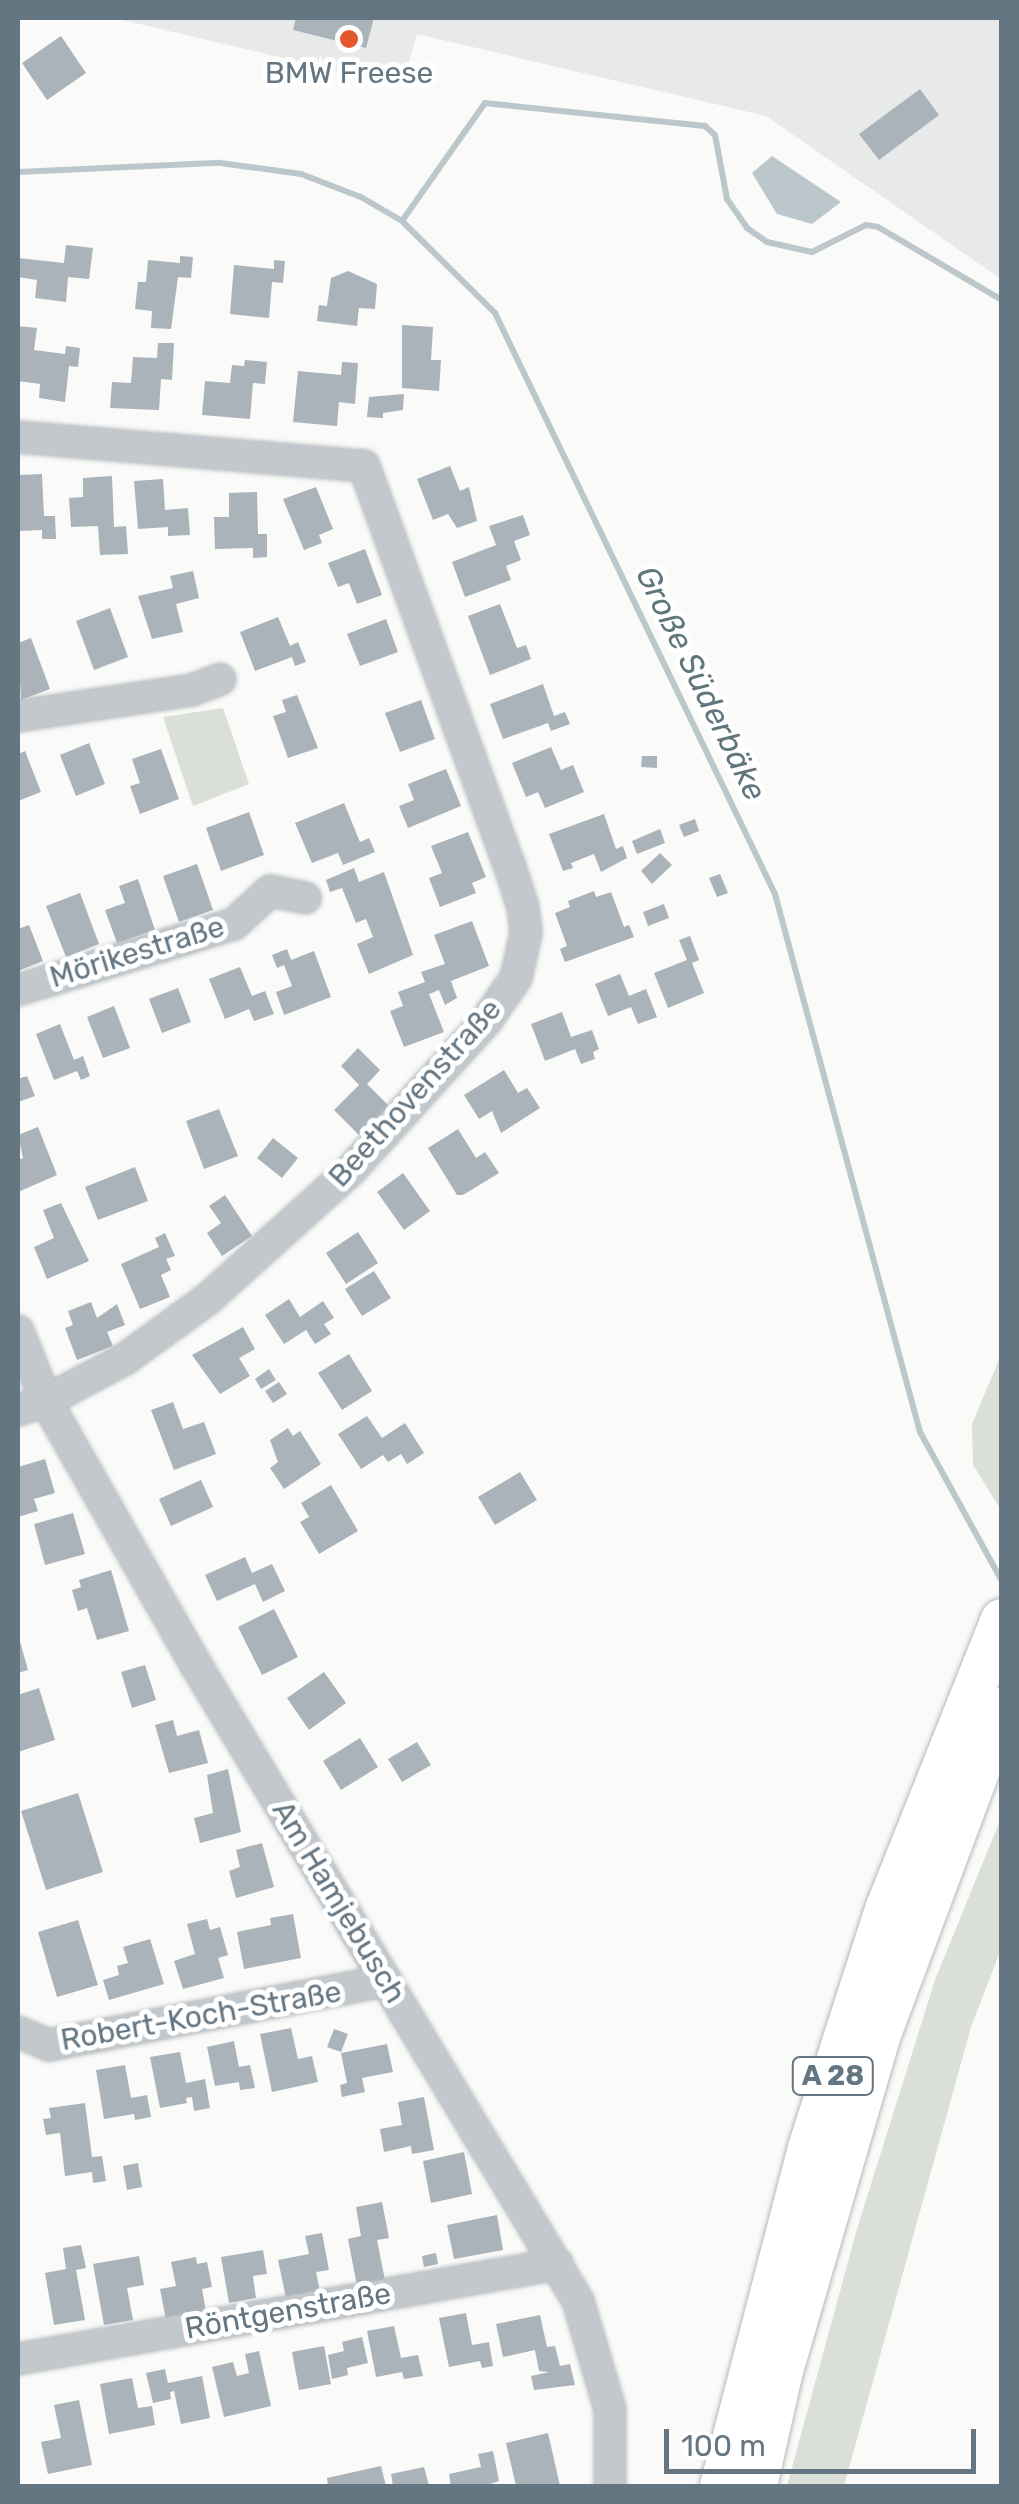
<!DOCTYPE html>
<html>
<head>
<meta charset="utf-8">
<style>
  body { margin:0 }
  #map { position:relative; width:1019px; height:2504px; overflow:hidden; background:#fafaf8; font-family:Rubik,sans-serif }
  div>[style] { position:absolute }
  .built>* { inset:0; background:#e8e9e9 }
  .green>* { inset:0; background:#dadfd7 }
  .water>* { inset:0; background:#bbc7cb }
  .stream>* { height:6px; margin:-3px; padding:0 3px; transform-origin:3px; border-radius:3px; background:#bbc7cb }
  .building>* { inset:0; background:#aab3b9 }
  .roads { filter:drop-shadow(0 0 2px #b4b9bd) drop-shadow(0 0 2px #b4b9bd) }
  .minor>* { height:30px; margin:-15px; padding:0 15px; transform-origin:15px; border-radius:15px; background:#c3c8cc }
  .highway>* { height:42px; margin:-21px; padding:0 21px; transform-origin:21px; border-radius:21px; background:#fff }
  .dots>* { width:28px; height:28px; translate:-50% -50%; box-sizing:border-box; border:5px solid #fff; border-radius:50% }
  span { translate:-50% -50%; white-space:nowrap; text-align:center; line-height:1.15; -webkit-text-stroke:10px #fff; paint-order:stroke }
  .shield-label span { padding:2px 8px; background:#fff; border:2px solid; border-radius:8px; -webkit-text-stroke-width:0 }
  .shield-label { font-size:28px; color:#657683; font-weight:700 }
  .poi-label { font-size:30px; color:#657683 }
  .street-label { font-size:30px; color:#657683 }
  .water-label { font-size:32px; color:#60757c; font-style:italic }
  .frame { position:absolute; inset:0; border:20px solid #657683; pointer-events:none }
  .scale { position:absolute; left:664px; top:2429px; width:312px; height:45px; box-sizing:border-box; border:5px solid #657683; border-top:0; padding-left:12px; font-size:30px; line-height:35px; white-space:nowrap; color:#657683; -webkit-text-stroke:8px #fff; paint-order:stroke }
</style>
</head>
<body>
<div id="map">
  <div class="built">
    <i style="clip-path:polygon(114px 18px,1001px 18px,1001px 279px,766px 116px,417px 34px,402px 86px)"></i>
  </div>
  <div class="green">
    <i style="clip-path:polygon(223px 708px,249px 784px,193px 806px,163px 717px)"></i>
    <i style="clip-path:polygon(1001px 1355px,1002px 1510px,1001px 1510px,973px 1465px,972px 1424px)"></i>
    <i style="clip-path:polygon(1001px 1818px,1001px 1949px,971px 2027px,844px 2486px,787px 2486px,857px 2229px,935px 1980px)"></i>
  </div>
  <div class="water">
    <i style="clip-path:polygon(772px 156px,841px 202px,812px 224px,777px 214px,752px 173px)"></i>
  </div>
  <div class="stream">
    <i style="left:18px;top:172px;width:202px;rotate:-2.6deg"></i>
    <i style="left:220px;top:163px;width:82px;rotate:7.7deg"></i>
    <i style="left:301px;top:174px;width:64px;rotate:21deg"></i>
    <i style="left:361px;top:197px;width:48px;rotate:30.3deg"></i>
    <i style="left:402px;top:221px;width:131px;rotate:44.7deg"></i>
    <i style="left:495px;top:313px;width:645px;rotate:64.27deg"></i>
    <i style="left:775px;top:894px;width:557px;rotate:74.92deg"></i>
    <i style="left:920px;top:1432px;width:170px;rotate:61.2deg"></i>
    <i style="left:402px;top:221px;width:144px;rotate:-54.9deg"></i>
    <i style="left:485px;top:103px;width:221px;rotate:6deg"></i>
    <i style="left:705px;top:126px;width:13px;rotate:42deg"></i>
    <i style="left:715px;top:135px;width:65px;rotate:79.4deg"></i>
    <i style="left:727px;top:199px;width:35px;rotate:55deg"></i>
    <i style="left:747px;top:228px;width:24px;rotate:35deg"></i>
    <i style="left:767px;top:242px;width:46px;rotate:12.5deg"></i>
    <i style="left:812px;top:252px;width:60px;rotate:-26.6deg"></i>
    <i style="left:866px;top:225px;width:12px;rotate:9deg"></i>
    <i style="left:878px;top:227px;width:144px;rotate:30.5deg"></i>
  </div>
  <div class="building">
    <i style="clip-path:polygon(296px 18px,374px 18px,366px 48px,293px 30px)"></i>
    <i style="clip-path:polygon(61px 36px,86px 73px,47px 100px,22px 63px)"></i>
    <i style="clip-path:polygon(920px 89px,939px 115px,879px 160px,859px 134px)"></i>
    <i style="clip-path:polygon(66px 245px,93px 248px,89px 279px,68px 277px,66px 302px,35px 298px,37px 280px,18px 277px,18px 258px,64px 263px)"></i>
    <i style="clip-path:polygon(180px 256px,193px 257px,191px 278px,178px 277px,171px 329px,151px 328px,152px 311px,135px 309px,138px 282px,146px 282px,148px 260px,180px 263px)"></i>
    <i style="clip-path:polygon(274px 260px,285px 261px,283px 283px,272px 282px,269px 318px,230px 314px,234px 265px,274px 269px)"></i>
    <i style="clip-path:polygon(348px 271px,377px 284px,375px 309px,359px 308px,357px 326px,317px 321px,319px 305px,327px 306px,331px 278px)"></i>
    <i style="clip-path:polygon(402px 325px,433px 327px,431px 360px,441px 360px,439px 391px,402px 388px)"></i>
    <i style="clip-path:polygon(18px 326px,37px 328px,34px 350px,65px 354px,66px 346px,80px 348px,78px 367px,69px 366px,65px 402px,39px 398px,40px 384px,18px 381px)"></i>
    <i style="clip-path:polygon(158px 343px,174px 343px,172px 380px,161px 379px,159px 410px,110px 408px,112px 382px,131px 383px,133px 357px,157px 358px)"></i>
    <i style="clip-path:polygon(245px 360px,267px 362px,265px 384px,253px 383px,250px 419px,202px 415px,205px 381px,230px 383px,232px 365px,244px 366px)"></i>
    <i style="clip-path:polygon(342px 362px,358px 363px,355px 404px,339px 402px,337px 426px,293px 422px,298px 371px,341px 375px)"></i>
    <i style="clip-path:polygon(404px 394px,403px 410px,383px 413px,383px 418px,367px 417px,369px 397px)"></i>
    <i style="clip-path:polygon(450px 466px,460px 491px,469px 487px,477px 521px,457px 528px,448px 514px,433px 520px,417px 479px)"></i>
    <i style="clip-path:polygon(42px 474px,44px 516px,55px 516px,56px 539px,42px 539px,42px 530px,18px 531px,18px 475px)"></i>
    <i style="clip-path:polygon(112px 476px,114px 527px,126px 526px,128px 554px,100px 555px,98px 526px,71px 527px,69px 498px,83px 497px,83px 478px)"></i>
    <i style="clip-path:polygon(163px 479px,165px 510px,188px 508px,190px 535px,168px 536px,168px 527px,138px 529px,134px 481px)"></i>
    <i style="clip-path:polygon(316px 487px,333px 529px,319px 535px,322px 543px,304px 550px,283px 499px)"></i>
    <i style="clip-path:polygon(257px 492px,258px 534px,267px 534px,267px 557px,253px 558px,253px 548px,215px 549px,214px 517px,229px 517px,229px 493px)"></i>
    <i style="clip-path:polygon(523px 515px,530px 535px,514px 541px,521px 560px,506px 566px,511px 580px,465px 597px,452px 562px,496px 545px,489px 526px)"></i>
    <i style="clip-path:polygon(365px 549px,382px 595px,357px 604px,349px 583px,338px 587px,328px 563px)"></i>
    <i style="clip-path:polygon(193px 571px,199px 598px,176px 604px,183px 632px,152px 639px,138px 596px,173px 588px,170px 576px)"></i>
    <i style="clip-path:polygon(500px 604px,517px 648px,526px 645px,531px 659px,490px 675px,468px 616px)"></i>
    <i style="clip-path:polygon(110px 608px,128px 657px,94px 670px,76px 621px)"></i>
    <i style="clip-path:polygon(278px 617px,290px 646px,298px 642px,306px 662px,295px 666px,292px 657px,255px 671px,240px 632px)"></i>
    <i style="clip-path:polygon(386px 619px,398px 652px,360px 666px,347px 634px)"></i>
    <i style="clip-path:polygon(31px 638px,50px 689px,21px 700px,18px 643px)"></i>
    <i style="clip-path:polygon(543px 684px,554px 716px,565px 712px,570px 724px,551px 731px,548px 723px,503px 739px,490px 704px)"></i>
    <i style="clip-path:polygon(297px 695px,318px 748px,288px 758px,273px 716px,286px 712px,282px 700px)"></i>
    <i style="clip-path:polygon(421px 700px,435px 739px,400px 752px,385px 713px)"></i>
    <i style="clip-path:polygon(89px 743px,105px 784px,76px 796px,60px 755px)"></i>
    <i style="clip-path:polygon(551px 747px,561px 770px,573px 765px,584px 792px,545px 808px,538px 792px,526px 797px,512px 763px)"></i>
    <i style="clip-path:polygon(161px 749px,179px 799px,140px 814px,130px 786px,140px 783px,132px 759px)"></i>
    <i style="clip-path:polygon(25px 751px,41px 792px,18px 801px,18px 754px)"></i>
    <i style="clip-path:polygon(642px 756px,657px 756px,657px 768px,641px 767px)"></i>
    <i style="clip-path:polygon(446px 769px,461px 806px,408px 828px,399px 806px,414px 800px,408px 784px)"></i>
    <i style="clip-path:polygon(344px 803px,360px 842px,369px 838px,375px 852px,343px 865px,338px 853px,312px 863px,295px 823px)"></i>
    <i style="clip-path:polygon(249px 812px,264px 855px,221px 871px,206px 828px)"></i>
    <i style="clip-path:polygon(604px 814px,616px 849px,623px 846px,627px 858px,601px 872px,594px 854px,571px 863px,573px 868px,563px 871px,549px 834px)"></i>
    <i style="clip-path:polygon(695px 819px,699px 831px,684px 837px,679px 825px)"></i>
    <i style="clip-path:polygon(660px 829px,665px 843px,637px 854px,632px 841px)"></i>
    <i style="clip-path:polygon(468px 832px,486px 877px,472px 883px,476px 893px,440px 907px,429px 878px,442px 873px,431px 846px)"></i>
    <i style="clip-path:polygon(660px 853px,672px 865px,652px 884px,641px 871px)"></i>
    <i style="clip-path:polygon(197px 864px,213px 910px,179px 922px,163px 876px)"></i>
    <i style="clip-path:polygon(354px 868px,359px 882px,384px 872px,413px 955px,369px 974px,357px 944px,373px 937px,366px 919px,356px 923px,342px 888px,330px 892px,326px 880px)"></i>
    <i style="clip-path:polygon(720px 874px,728px 893px,717px 897px,709px 878px)"></i>
    <i style="clip-path:polygon(138px 879px,155px 930px,117px 943px,105px 910px,125px 903px,119px 886px)"></i>
    <i style="clip-path:polygon(594px 891px,596px 897px,611px 892px,624px 927px,629px 925px,634px 937px,565px 962px,560px 949px,567px 946px,555px 913px,570px 907px,568px 901px)"></i>
    <i style="clip-path:polygon(80px 893px,99px 944px,66px 957px,46px 906px)"></i>
    <i style="clip-path:polygon(664px 904px,669px 918px,648px 926px,643px 912px)"></i>
    <i style="clip-path:polygon(472px 921px,489px 966px,451px 981px,457px 998px,445px 1005px,439px 990px,429px 994px,444px 1032px,404px 1047px,390px 1011px,403px 1006px,398px 992px,425px 982px,421px 972px,445px 964px,434px 935px)"></i>
    <i style="clip-path:polygon(29px 925px,43px 961px,18px 971px,18px 929px)"></i>
    <i style="clip-path:polygon(690px 936px,699px 960px,692px 963px,704px 993px,668px 1008px,654px 973px,687px 960px,679px 940px)"></i>
    <i style="clip-path:polygon(287px 949px,291px 960px,314px 951px,331px 997px,284px 1015px,276px 992px,292px 986px,284px 965px,277px 968px,272px 955px)"></i>
    <i style="clip-path:polygon(240px 967px,252px 996px,265px 991px,274px 1014px,254px 1021px,249px 1009px,225px 1019px,209px 979px)"></i>
    <i style="clip-path:polygon(620px 974px,629px 996px,646px 989px,657px 1017px,638px 1024px,631px 1007px,608px 1016px,595px 984px)"></i>
    <i style="clip-path:polygon(178px 988px,191px 1022px,162px 1033px,149px 999px)"></i>
    <i style="clip-path:polygon(114px 1006px,130px 1048px,103px 1058px,87px 1017px)"></i>
    <i style="clip-path:polygon(562px 1012px,571px 1037px,592px 1030px,599px 1049px,593px 1052px,595px 1059px,581px 1064px,575px 1049px,545px 1061px,531px 1024px)"></i>
    <i style="clip-path:polygon(60px 1024px,74px 1060px,83px 1056px,90px 1076px,81px 1080px,77px 1071px,54px 1080px,36px 1034px)"></i>
    <i style="clip-path:polygon(358px 1048px,380px 1070px,367px 1084px,389px 1106px,359px 1135px,334px 1110px,359px 1085px,341px 1066px)"></i>
    <i style="clip-path:polygon(504px 1070px,518px 1093px,527px 1088px,540px 1108px,501px 1133px,492px 1111px,479px 1119px,464px 1095px)"></i>
    <i style="clip-path:polygon(27px 1076px,35px 1096px,18px 1102px,18px 1079px)"></i>
    <i style="clip-path:polygon(219px 1109px,238px 1156px,204px 1169px,186px 1121px)"></i>
    <i style="clip-path:polygon(38px 1127px,57px 1175px,18px 1192px,18px 1160px,23px 1158px,18px 1135px)"></i>
    <i style="clip-path:polygon(458px 1129px,476px 1158px,485px 1152px,499px 1173px,463px 1195px,457px 1195px,428px 1148px)"></i>
    <i style="clip-path:polygon(273px 1138px,298px 1158px,282px 1178px,257px 1158px)"></i>
    <i style="clip-path:polygon(135px 1167px,148px 1201px,98px 1220px,85px 1187px)"></i>
    <i style="clip-path:polygon(403px 1173px,430px 1211px,404px 1230px,377px 1192px)"></i>
    <i style="clip-path:polygon(225px 1195px,252px 1236px,222px 1256px,207px 1233px,221px 1223px,209px 1206px)"></i>
    <i style="clip-path:polygon(61px 1203px,89px 1261px,47px 1279px,34px 1247px,54px 1238px,43px 1210px)"></i>
    <i style="clip-path:polygon(358px 1232px,378px 1263px,346px 1284px,326px 1253px)"></i>
    <i style="clip-path:polygon(165px 1233px,175px 1256px,166px 1259px,171px 1270px,161px 1275px,170px 1297px,140px 1309px,121px 1264px,159px 1247px,155px 1238px)"></i>
    <i style="clip-path:polygon(374px 1271px,391px 1298px,362px 1316px,345px 1289px)"></i>
    <i style="clip-path:polygon(289px 1299px,300px 1317px,323px 1301px,334px 1318px,324px 1324px,331px 1334px,315px 1344px,306px 1330px,284px 1344px,265px 1315px)"></i>
    <i style="clip-path:polygon(91px 1302px,97px 1318px,117px 1304px,125px 1325px,107px 1332px,113px 1346px,77px 1360px,65px 1328px,73px 1325px,68px 1311px)"></i>
    <i style="clip-path:polygon(243px 1327px,255px 1349px,239px 1358px,250px 1376px,220px 1394px,192px 1355px)"></i>
    <i style="clip-path:polygon(349px 1354px,372px 1391px,342px 1410px,318px 1373px)"></i>
    <i style="clip-path:polygon(269px 1369px,276px 1380px,261px 1389px,255px 1379px)"></i>
    <i style="clip-path:polygon(279px 1382px,287px 1394px,273px 1403px,265px 1391px)"></i>
    <i style="clip-path:polygon(173px 1402px,183px 1429px,204px 1422px,216px 1454px,174px 1470px,151px 1410px)"></i>
    <i style="clip-path:polygon(367px 1416px,382px 1438px,405px 1423px,424px 1453px,407px 1464px,401px 1454px,388px 1462px,383px 1455px,361px 1469px,338px 1434px)"></i>
    <i style="clip-path:polygon(288px 1428px,293px 1436px,300px 1431px,321px 1464px,284px 1489px,270px 1468px,278px 1462px,270px 1440px)"></i>
    <i style="clip-path:polygon(45px 1459px,55px 1493px,34px 1499px,38px 1511px,18px 1517px,18px 1467px)"></i>
    <i style="clip-path:polygon(520px 1472px,537px 1500px,495px 1525px,478px 1497px)"></i>
    <i style="clip-path:polygon(201px 1480px,213px 1507px,171px 1526px,159px 1499px)"></i>
    <i style="clip-path:polygon(331px 1485px,358px 1531px,319px 1554px,300px 1522px,309px 1517px,301px 1503px)"></i>
    <i style="clip-path:polygon(73px 1513px,85px 1554px,45px 1565px,34px 1524px)"></i>
    <i style="clip-path:polygon(245px 1557px,252px 1573px,272px 1564px,285px 1591px,263px 1602px,255px 1584px,217px 1601px,205px 1575px)"></i>
    <i style="clip-path:polygon(111px 1570px,129px 1631px,97px 1640px,87px 1608px,78px 1611px,72px 1590px,81px 1587px,79px 1580px)"></i>
    <i style="clip-path:polygon(274px 1609px,298px 1657px,262px 1675px,238px 1627px)"></i>
    <i style="clip-path:polygon(19px 1638px,28px 1670px,18px 1673px,18px 1638px)"></i>
    <i style="clip-path:polygon(145px 1665px,156px 1700px,132px 1708px,121px 1672px)"></i>
    <i style="clip-path:polygon(324px 1672px,346px 1703px,309px 1730px,287px 1698px)"></i>
    <i style="clip-path:polygon(39px 1688px,55px 1740px,18px 1752px,18px 1695px)"></i>
    <i style="clip-path:polygon(173px 1720px,177px 1736px,199px 1730px,208px 1763px,169px 1773px,155px 1725px)"></i>
    <i style="clip-path:polygon(360px 1738px,378px 1767px,341px 1790px,323px 1761px)"></i>
    <i style="clip-path:polygon(417px 1742px,431px 1765px,402px 1782px,388px 1759px)"></i>
    <i style="clip-path:polygon(228px 1769px,241px 1832px,200px 1843px,194px 1818px,213px 1813px,207px 1775px)"></i>
    <i style="clip-path:polygon(78px 1793px,103px 1872px,46px 1890px,21px 1811px)"></i>
    <i style="clip-path:polygon(262px 1843px,274px 1887px,236px 1898px,229px 1871px,240px 1867px,236px 1850px)"></i>
    <i style="clip-path:polygon(293px 1914px,301px 1958px,244px 1969px,237px 1932px,271px 1925px,270px 1918px)"></i>
    <i style="clip-path:polygon(207px 1919px,210px 1930px,220px 1927px,228px 1955px,218px 1958px,224px 1978px,183px 1989px,174px 1961px,195px 1954px,187px 1924px)"></i>
    <i style="clip-path:polygon(78px 1920px,98px 1985px,57px 1997px,38px 1932px)"></i>
    <i style="clip-path:polygon(150px 1939px,164px 1984px,109px 2000px,103px 1980px,119px 1975px,117px 1966px,128px 1963px,123px 1947px)"></i>
    <i style="clip-path:polygon(291px 2028px,298px 2059px,312px 2056px,318px 2082px,272px 2092px,260px 2034px)"></i>
    <i style="clip-path:polygon(334px 2029px,348px 2034px,341px 2052px,327px 2047px)"></i>
    <i style="clip-path:polygon(234px 2041px,239px 2067px,250px 2065px,255px 2088px,240px 2090px,239px 2082px,215px 2086px,207px 2047px)"></i>
    <i style="clip-path:polygon(387px 2044px,393px 2072px,362px 2078px,365px 2092px,342px 2097px,340px 2085px,347px 2083px,341px 2053px)"></i>
    <i style="clip-path:polygon(180px 2052px,186px 2083px,205px 2079px,210px 2108px,194px 2111px,192px 2097px,186px 2098px,187px 2103px,160px 2108px,150px 2057px)"></i>
    <i style="clip-path:polygon(125px 2065px,131px 2098px,147px 2095px,151px 2117px,135px 2120px,134px 2114px,104px 2119px,96px 2070px)"></i>
    <i style="clip-path:polygon(424px 2097px,434px 2150px,412px 2154px,411px 2146px,384px 2152px,380px 2129px,402px 2125px,398px 2102px)"></i>
    <i style="clip-path:polygon(85px 2103px,92px 2157px,102px 2156px,106px 2181px,93px 2183px,92px 2172px,65px 2176px,60px 2133px,46px 2135px,43px 2119px,51px 2118px,49px 2108px)"></i>
    <i style="clip-path:polygon(464px 2152px,472px 2194px,431px 2203px,423px 2161px)"></i>
    <i style="clip-path:polygon(138px 2163px,142px 2187px,127px 2190px,123px 2166px)"></i>
    <i style="clip-path:polygon(382px 2202px,389px 2238px,377px 2240px,385px 2280px,357px 2286px,348px 2239px,361px 2236px,356px 2207px)"></i>
    <i style="clip-path:polygon(497px 2215px,503px 2250px,454px 2259px,447px 2225px)"></i>
    <i style="clip-path:polygon(322px 2233px,329px 2270px,316px 2272px,320px 2291px,286px 2298px,278px 2260px,309px 2254px,305px 2236px)"></i>
    <i style="clip-path:polygon(81px 2245px,86px 2268px,76px 2270px,85px 2320px,54px 2325px,45px 2273px,66px 2269px,63px 2248px)"></i>
    <i style="clip-path:polygon(263px 2250px,267px 2274px,253px 2276px,256px 2298px,229px 2303px,221px 2257px)"></i>
    <i style="clip-path:polygon(436px 2253px,438px 2264px,424px 2267px,422px 2256px)"></i>
    <i style="clip-path:polygon(139px 2256px,144px 2285px,127px 2288px,133px 2320px,104px 2325px,93px 2264px)"></i>
    <i style="clip-path:polygon(196px 2257px,197px 2264px,207px 2262px,212px 2287px,202px 2289px,207px 2317px,167px 2325px,160px 2289px,176px 2286px,171px 2262px)"></i>
    <i style="clip-path:polygon(466px 2313px,472px 2345px,489px 2342px,493px 2366px,482px 2368px,480px 2361px,449px 2367px,439px 2318px)"></i>
    <i style="clip-path:polygon(540px 2315px,547px 2347px,555px 2346px,560px 2366px,570px 2364px,575px 2385px,534px 2390px,531px 2376px,549px 2372px,539px 2371px,535px 2350px,503px 2357px,496px 2324px)"></i>
    <i style="clip-path:polygon(394px 2326px,401px 2358px,418px 2355px,423px 2376px,404px 2379px,402px 2372px,376px 2377px,367px 2331px)"></i>
    <i style="clip-path:polygon(362px 2337px,368px 2363px,347px 2368px,348px 2375px,332px 2379px,328px 2355px,344px 2351px,342px 2342px)"></i>
    <i style="clip-path:polygon(324px 2346px,331px 2384px,299px 2390px,292px 2352px)"></i>
    <i style="clip-path:polygon(259px 2351px,271px 2406px,224px 2417px,212px 2367px,233px 2362px,237px 2376px,249px 2373px,245px 2354px)"></i>
    <i style="clip-path:polygon(165px 2369px,168px 2383px,202px 2376px,210px 2418px,181px 2424px,174px 2391px,170px 2392px,171px 2399px,153px 2403px,146px 2373px)"></i>
    <i style="clip-path:polygon(132px 2378px,138px 2408px,152px 2406px,155px 2425px,109px 2434px,100px 2384px)"></i>
    <i style="clip-path:polygon(79px 2400px,92px 2465px,48px 2474px,41px 2442px,61px 2438px,54px 2405px)"></i>
    <i style="clip-path:polygon(548px 2433px,560px 2486px,516px 2486px,506px 2443px)"></i>
    <i style="clip-path:polygon(493px 2451px,499px 2481px,484px 2486px,451px 2486px,449px 2474px,481px 2467px,478px 2454px)"></i>
    <i style="clip-path:polygon(381px 2466px,386px 2486px,328px 2486px,327px 2478px)"></i>
    <i style="clip-path:polygon(424px 2467px,429px 2486px,393px 2486px,391px 2474px)"></i>
  </div>
  <div class="roads">
    <div class="minor">
      <i style="left:18px;top:437px;width:347px;rotate:4.8deg"></i>
      <i style="left:364px;top:466px;width:424px;rotate:70deg"></i>
      <i style="left:509px;top:864px;width:45px;rotate:72deg"></i>
      <i style="left:523px;top:907px;width:26px;rotate:83deg"></i>
      <i style="left:526px;top:933px;width:46px;rotate:102.5deg"></i>
      <i style="left:516px;top:978px;width:52px;rotate:124.9deg"></i>
      <i style="left:486px;top:1021px;width:201px;rotate:132.2deg"></i>
      <i style="left:351px;top:1170px;width:191px;rotate:138deg"></i>
      <i style="left:209px;top:1298px;width:104px;rotate:144deg"></i>
      <i style="left:125px;top:1359px;width:89px;rotate:152deg"></i>
      <i style="left:46px;top:1401px;width:29px;rotate:162deg"></i>
      <i style="left:18px;top:716px;width:176px;rotate:-8.5deg"></i>
      <i style="left:192px;top:690px;width:30px;rotate:-21deg"></i>
      <i style="left:18px;top:990px;width:226px;rotate:-17deg"></i>
      <i style="left:234px;top:924px;width:49px;rotate:-42.5deg"></i>
      <i style="left:270px;top:891px;width:36px;rotate:11deg"></i>
      <i style="left:18px;top:1331px;width:75px;rotate:68.2deg"></i>
      <i style="left:46px;top:1401px;width:304px;rotate:60.4deg"></i>
      <i style="left:196px;top:1665px;width:742px;rotate:59.01deg"></i>
      <i style="left:578px;top:2301px;width:113px;rotate:73.5deg"></i>
      <i style="left:610px;top:2409px;width:77px;rotate:90deg"></i>
      <i style="left:18px;top:2032px;width:34px;rotate:23deg"></i>
      <i style="left:49px;top:2045px;width:343px;rotate:-10.8deg"></i>
      <i style="left:18px;top:2359px;width:548px;rotate:-9.98deg"></i>
    </div>
    <div class="highway">
      <i style="left:721px;top:2486px;width:349px;rotate:-75.4deg"></i>
      <i style="left:809px;top:2148px;width:253px;rotate:-72.1deg"></i>
      <i style="left:887px;top:1907px;width:309px;rotate:-68.2deg"></i>
      <i style="left:756px;top:2486px;width:118px;rotate:-77.3deg"></i>
      <i style="left:782px;top:2371px;width:348px;rotate:-73.8deg"></i>
      <i style="left:879px;top:2037px;width:351px;rotate:-69.5deg"></i>
    </div>
  </div>
  <div class="dots">
    <i style="left:349px;top:39px;background:#e4572e"></i>
  </div>
  <div class="shield-label">
    <span style="left:833px;top:2076px">A 28</span>
  </div>
  <div class="poi-label">
    <span style="left:349px;top:73px">BMW Freese</span>
  </div>
  <div class="street-label">
    <span style="left:137px;top:952px;rotate:-17deg">Mörikestraße</span>
    <span style="left:415px;top:1093px;rotate:-48deg">Beethovenstraße</span>
    <span style="left:339px;top:1902px;rotate:59deg">Am Hamjebusch</span>
    <span style="left:201px;top:2016px;rotate:-10deg">Robert-Koch-Straße</span>
    <span style="left:288px;top:2311px;rotate:-10deg">Röntgenstraße</span>
  </div>
  <div class="water-label">
    <span style="left:701px;top:683px;rotate:64deg">Große Süderbäke</span>
  </div>
  <div class="frame"></div>
  <div class="scale">100 m</div>
</div>
</body>
</html>
